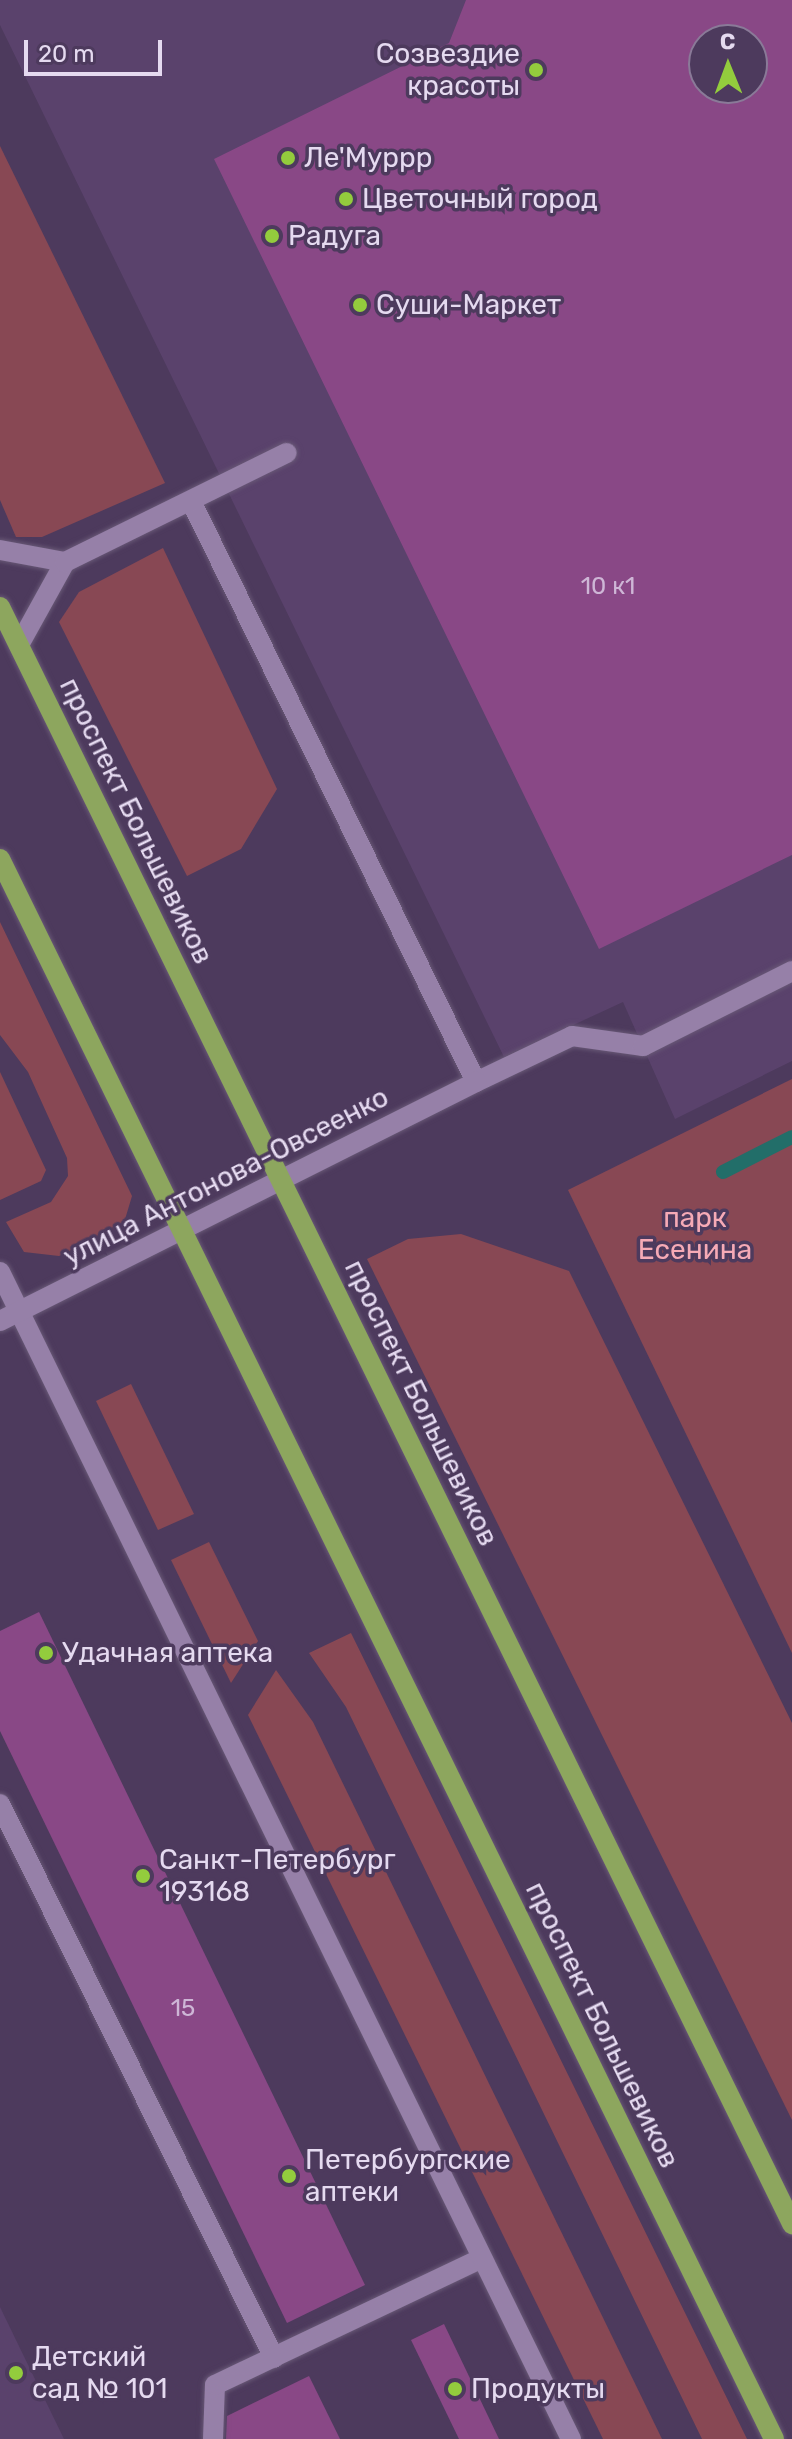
<!DOCTYPE html>
<html>
<head>
<meta charset="utf-8">
<style>
  body { margin:0 }
  #map { position:relative; width:792px; height:2439px; overflow:hidden; background:#4d3a5d; font-family:Rubik,sans-serif }
  div>[style] { position:absolute }
  .built>* { inset:0; background:#5a426c }
  .green>* { inset:0; background:#884854 }
  .stream>* { height:14px; margin:-7px; padding:0 7px; transform-origin:7px; border-radius:7px; background:#226e69 }
  .building>* { inset:0; background:#894886 }
  .roads { filter:drop-shadow(0 0 2px #685876) drop-shadow(0 0 2px #685876) }
  .service>* { height:20px; margin:-10px; padding:0 10px; transform-origin:10px; border-radius:10px; background:#9680a8 }
  .minor>* { height:20px; margin:-10px; padding:0 10px; transform-origin:10px; border-radius:10px; background:#9680a8 }
  .primary>* { height:20px; margin:-10px; padding:0 10px; transform-origin:10px; border-radius:10px; background:#8da65e }
  .dots>* { width:22px; height:22px; translate:-50% -50%; box-sizing:border-box; border:4px solid #4d3a5d; border-radius:50% }
  span { translate:-50% -50%; white-space:nowrap; text-align:center; line-height:1.15; -webkit-text-stroke:7px #4d3a5d; paint-order:stroke }
  .number-label { font-size:24px; color:#ceb6d6 }
  .number-label span { -webkit-text-stroke-width:0 }
  .poi-label { font-size:28px; color:#e5daf0 }
  .right { translate:-100% -50%; text-align:right }
  .left { translate:0 -50%; text-align:left }
  .street-label { font-size:28px; color:#e5daf0 }
  .park-label { font-size:28px; color:#f6aab6 }
  .north { position:absolute; left:688px; top:24px; width:80px; height:80px; box-sizing:border-box; background:#4d3a5d; border:2px solid #8a7a98; border-radius:50%; rotate:359deg; font-size:22px; font-weight:700; line-height:32px; text-align:center; color:#e5daf0 }
  .north::after { content:''; display:block; margin:auto; width:28px; height:36px; background:#93cc3d; clip-path:polygon(50% 0,100% 100%,50% 72%,0 100%) }
  .scale { position:absolute; left:24px; top:40px; width:138px; height:36px; box-sizing:border-box; border:4px solid #e5daf0; border-top:0; padding-left:10px; font-size:24px; line-height:28px; white-space:nowrap; color:#e5daf0; -webkit-text-stroke:6px #4d3a5d; paint-order:stroke }
</style>
</head>
<body>
<div id="map">
  <div class="built">
    <i style="clip-path:polygon(evenodd,0 0,792px 0,792px 1061px,675px 1119px,623px 1002px,504px 1057px,0 25px,0 0,704px 40px,752px 40px,752px 88px,704px 88px,704px 40px)"></i>
    <i style="clip-path:polygon(0 2307px,64px 2439px,0 2439px)"></i>
  </div>
  <div class="green">
    <i style="clip-path:polygon(0 146px,165px 483px,42px 537px,16px 537px,0 500px)"></i>
    <i style="clip-path:polygon(163px 548px,277px 789px,241px 849px,187px 876px,59px 622px,79px 592px)"></i>
    <i style="clip-path:polygon(0 922px,132px 1196px,123px 1226px,59px 1256px,24px 1252px,6px 1222px,51px 1202px,68px 1176px,67px 1158px,28px 1072px,0 1035px)"></i>
    <i style="clip-path:polygon(0 1072px,46px 1170px,41px 1181px,0 1200px)"></i>
    <i style="clip-path:polygon(792px 1079px,792px 1653px,568px 1190px)"></i>
    <i style="clip-path:polygon(461px 1234px,569px 1271px,792px 1723px,792px 2120px,367px 1259px,408px 1239px)"></i>
    <i style="clip-path:polygon(131px 1384px,194px 1514px,158px 1530px,96px 1401px)"></i>
    <i style="clip-path:polygon(209px 1542px,258px 1641px,231px 1683px,171px 1560px)"></i>
    <i style="clip-path:polygon(351px 1633px,747px 2439px,702px 2439px,346px 1707px,309px 1653px)"></i>
    <i style="clip-path:polygon(276px 1670px,313px 1722px,662px 2439px,603px 2439px,248px 1715px)"></i>
  </div>
  <div class="stream">
    <i style="left:723px;top:1172px;width:77px;rotate:-26.9deg"></i>
  </div>
  <div class="building">
    <i style="clip-path:polygon(evenodd,466px 0,792px 0,792px 855px,599px 949px,214px 159px,449px 43px,466px 0,704px 40px,752px 40px,752px 88px,704px 88px,704px 40px)"></i>
    <i style="clip-path:polygon(39px 1612px,365px 2285px,287px 2323px,0 1731px,0 1631px)"></i>
    <i style="clip-path:polygon(444px 2324px,499px 2439px,459px 2439px,411px 2340px)"></i>
    <i style="clip-path:polygon(309px 2376px,340px 2439px,226px 2439px,227px 2416px)"></i>
  </div>
  <div class="roads">
    <div class="service">
      <i style="left:191px;top:501px;width:647px;rotate:63.87deg"></i>
      <i style="left:476px;top:1082px;width:106px;rotate:-25.6deg"></i>
      <i style="left:572px;top:1036px;width:72px;rotate:8deg"></i>
      <i style="left:643px;top:1046px;width:167px;rotate:-26.7deg"></i>
      <i style="left:0;top:550px;width:66px;rotate:10.5deg"></i>
      <i style="left:19px;top:645px;width:95px;rotate:-61deg"></i>
      <i style="left:65px;top:562px;width:247px;rotate:-26.2deg"></i>
      <i style="left:0;top:1804px;width:618px;rotate:63.68deg"></i>
      <i style="left:213px;top:2439px;width:54px;rotate:-87.9deg"></i>
      <i style="left:215px;top:2385px;width:293px;rotate:-25.4deg"></i>
    </div>
    <div class="minor">
      <i style="left:0;top:1272px;width:1299px;rotate:63.93deg"></i>
      <i style="left:0;top:1321px;width:533px;rotate:-26.66deg"></i>
    </div>
    <div class="primary">
      <i style="left:0;top:607px;width:1801px;rotate:63.9deg"></i>
      <i style="left:0;top:859px;width:1759px;rotate:63.9deg"></i>
    </div>
  </div>
  <div class="dots">
    <i style="left:536px;top:70px;background:#93cc3d"></i>
    <i style="left:288px;top:158px;background:#93cc3d"></i>
    <i style="left:346px;top:199px;background:#93cc3d"></i>
    <i style="left:272px;top:236px;background:#93cc3d"></i>
    <i style="left:360px;top:305px;background:#93cc3d"></i>
    <i style="left:46px;top:1653px;background:#93cc3d"></i>
    <i style="left:143px;top:1876px;background:#93cc3d"></i>
    <i style="left:289px;top:2176px;background:#93cc3d"></i>
    <i style="left:16px;top:2373px;background:#93cc3d"></i>
    <i style="left:455px;top:2389px;background:#93cc3d"></i>
  </div>
  <div class="number-label">
    <span style="left:608px;top:587px">10 к1</span>
    <span style="left:183px;top:2009px">15</span>
  </div>
  <div class="poi-label">
    <span class="right" style="left:520px;top:70px">Созвездие<br>красоты</span>
    <span class="left" style="left:304px;top:158px">Ле'Муррр</span>
    <span class="left" style="left:362px;top:199px">Цветочный город</span>
    <span class="left" style="left:288px;top:236px">Радуга</span>
    <span class="left" style="left:376px;top:305px">Суши-Маркет</span>
    <span class="left" style="left:62px;top:1653px">Удачная аптека</span>
    <span class="left" style="left:159px;top:1876px">Санкт-Петербург<br>193168</span>
    <span class="left" style="left:305px;top:2176px">Петербургские<br>аптеки</span>
    <span class="left" style="left:32px;top:2373px">Детский<br>сад № 101</span>
    <span class="left" style="left:471px;top:2389px">Продукты</span>
  </div>
  <div class="street-label">
    <span style="left:136px;top:821px;rotate:64deg">проспект Большевиков</span>
    <span style="left:226px;top:1177px;rotate:-27deg">улица Антонова-Овсеенко</span>
    <span style="left:421px;top:1403px;rotate:64deg">проспект Большевиков</span>
    <span style="left:602px;top:2025px;rotate:64deg">проспект Большевиков</span>
  </div>
  <div class="park-label">
    <span style="left:695px;top:1234px">парк<br>Есенина</span>
  </div>
  <div class="north">С</div>
  <div class="scale">20 m</div>
</div>
</body>
</html>
